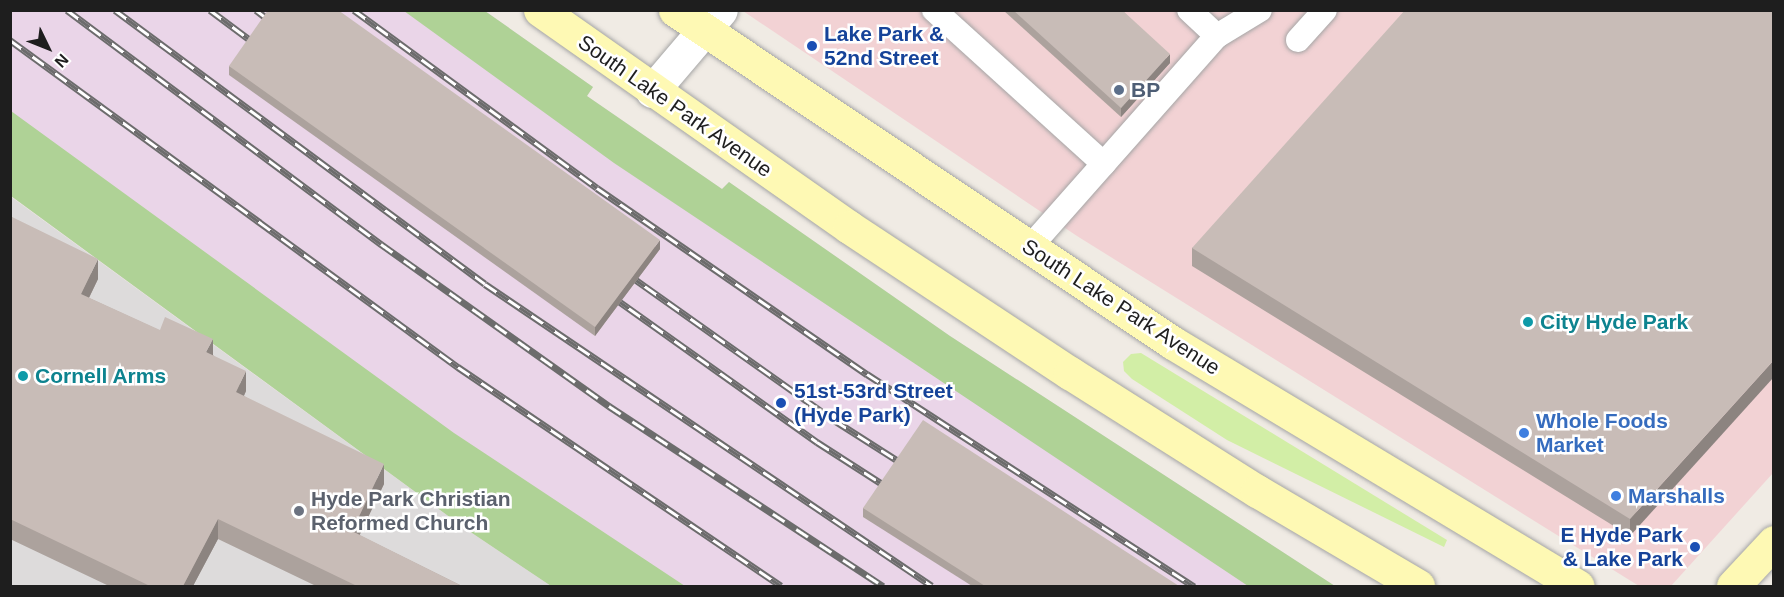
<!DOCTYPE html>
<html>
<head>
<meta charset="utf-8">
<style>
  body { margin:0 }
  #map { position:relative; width:1784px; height:597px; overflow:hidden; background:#f0ebe4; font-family:Helvetica,sans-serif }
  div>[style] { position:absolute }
  .residential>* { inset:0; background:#dddbdb }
  .commercial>* { inset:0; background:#f2d2d4 }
  .industrial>* { inset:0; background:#ead5e8 }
  .grass>* { inset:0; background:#d2eea6 }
  .forest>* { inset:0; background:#afd296 }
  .roads { filter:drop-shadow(0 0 2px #a5a5a5) drop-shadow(0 0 2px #a5a5a5) }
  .service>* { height:24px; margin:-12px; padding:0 12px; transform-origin:12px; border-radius:12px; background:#fff }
  .minor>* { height:33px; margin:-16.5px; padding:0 16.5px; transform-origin:16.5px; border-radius:16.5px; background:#fff }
  .secondary>* { height:33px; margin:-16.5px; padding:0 16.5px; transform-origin:16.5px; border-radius:16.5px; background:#fef9b4 }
  .rail>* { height:7px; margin-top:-3.5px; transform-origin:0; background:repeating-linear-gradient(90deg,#fff 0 14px,#6c6c6c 0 28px); box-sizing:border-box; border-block:2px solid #6c6c6c }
  .wall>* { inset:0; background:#aca29d }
  .shaded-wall>* { inset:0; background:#8c8480 }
  .building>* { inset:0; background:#c8bcb7 }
  .dots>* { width:16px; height:16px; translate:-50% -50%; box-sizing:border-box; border:3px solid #fff; border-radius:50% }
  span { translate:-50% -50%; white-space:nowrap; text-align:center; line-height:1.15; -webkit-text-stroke:5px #fff; paint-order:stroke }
  .transit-label { font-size:21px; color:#164399; font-weight:700 }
  .left { translate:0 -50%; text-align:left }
  .right { translate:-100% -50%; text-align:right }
  .service-label { font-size:21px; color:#4e5e75; font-weight:700 }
  .street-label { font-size:21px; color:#1e1e1e }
  .culture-label { font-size:21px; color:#0d838f; font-weight:700 }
  .shop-label { font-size:21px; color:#366cbe; font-weight:700 }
  .worship-label { font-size:21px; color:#5b616d; font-weight:700 }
  .frame { position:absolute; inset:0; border:12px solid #1e1e1e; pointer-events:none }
  .north { position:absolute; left:18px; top:18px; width:60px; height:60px; -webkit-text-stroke:4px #fff; paint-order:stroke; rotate:133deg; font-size:16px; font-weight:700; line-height:24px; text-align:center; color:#1e1e1e }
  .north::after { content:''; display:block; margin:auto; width:21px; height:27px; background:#1e1e1e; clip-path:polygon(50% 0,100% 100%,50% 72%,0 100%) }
</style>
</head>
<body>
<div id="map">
  <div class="residential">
    <i style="clip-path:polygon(10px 196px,466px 529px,551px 586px,11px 586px)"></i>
  </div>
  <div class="commercial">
    <i style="clip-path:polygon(743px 11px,1773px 11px,1773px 473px,1671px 586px,1639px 586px,1077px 236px)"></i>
  </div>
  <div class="industrial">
    <i style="clip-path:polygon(11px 11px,485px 11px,593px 87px,587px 96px,722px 189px,729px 182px,950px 336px,1335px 586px,551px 586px,466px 529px,11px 196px)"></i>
  </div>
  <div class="grass">
    <i style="clip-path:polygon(1141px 353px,1447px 540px,1444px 547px,1227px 440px,1132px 379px,1124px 371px,1123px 362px,1131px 354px)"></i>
  </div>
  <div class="forest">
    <i style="clip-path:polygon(404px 11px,485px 11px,593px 87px,587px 96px,722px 189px,729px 182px,950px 336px,1335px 586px,1248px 586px,614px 163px)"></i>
    <i style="clip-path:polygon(11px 111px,454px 433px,685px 586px,551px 586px,466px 529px,11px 196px)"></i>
  </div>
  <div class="roads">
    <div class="service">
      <i style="left:934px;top:10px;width:229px;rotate:42.2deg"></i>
      <i style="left:1217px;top:36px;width:50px;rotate:-31.2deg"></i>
      <i style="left:1298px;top:40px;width:40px;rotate:-48deg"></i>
      <i style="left:1030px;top:247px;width:282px;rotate:-48.5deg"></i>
      <i style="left:1217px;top:36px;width:38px;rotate:-137deg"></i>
    </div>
    <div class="minor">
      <i style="left:652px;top:91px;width:106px;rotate:-49.6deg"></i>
    </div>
    <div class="secondary">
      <i style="left:540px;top:10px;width:378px;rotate:35.1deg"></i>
      <i style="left:849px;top:227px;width:265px;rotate:33.5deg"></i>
      <i style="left:1070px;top:373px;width:221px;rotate:32.3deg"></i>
      <i style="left:1257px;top:491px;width:187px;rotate:30.5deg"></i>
      <i style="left:675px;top:10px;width:599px;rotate:33.77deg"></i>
      <i style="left:1173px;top:343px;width:472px;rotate:31deg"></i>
      <i style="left:1733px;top:586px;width:60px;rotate:-47deg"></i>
    </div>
  </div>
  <div class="rail">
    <i style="left:67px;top:10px;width:392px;rotate:36.7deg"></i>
    <i style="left:381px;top:244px;width:280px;rotate:35.4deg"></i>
    <i style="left:609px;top:406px;width:328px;rotate:33.3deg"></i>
    <i style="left:115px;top:10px;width:460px;rotate:36.5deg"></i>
    <i style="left:485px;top:284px;width:539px;rotate:34.04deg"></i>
    <i style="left:210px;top:10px;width:64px;rotate:36.7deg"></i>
    <i style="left:256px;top:10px;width:26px;rotate:37deg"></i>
    <i style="left:354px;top:10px;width:301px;rotate:36.2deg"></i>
    <i style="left:597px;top:188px;width:328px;rotate:34.6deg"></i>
    <i style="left:867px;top:374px;width:390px;rotate:33deg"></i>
    <i style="left:10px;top:40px;width:555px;rotate:36.13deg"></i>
    <i style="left:458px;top:367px;width:390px;rotate:34.1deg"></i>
    <i style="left:622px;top:270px;width:260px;rotate:35.3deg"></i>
    <i style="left:834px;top:420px;width:91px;rotate:32.5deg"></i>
    <i style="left:606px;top:292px;width:259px;rotate:35.4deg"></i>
    <i style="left:817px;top:442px;width:93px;rotate:32.7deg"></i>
  </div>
  <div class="wall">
    <i style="clip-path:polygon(1003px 10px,1122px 10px,1170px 63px,1121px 117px)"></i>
    <i style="clip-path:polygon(1773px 10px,1630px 536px,1192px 266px,1192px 248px)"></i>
    <i style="clip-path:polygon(229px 66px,660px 249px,595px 336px,229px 75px)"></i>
    <i style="clip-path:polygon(10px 216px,98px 279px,89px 298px,213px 355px,246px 391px,244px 396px,384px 484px,359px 535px,462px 586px,316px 586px,218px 539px,193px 586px,109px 586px,10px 539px)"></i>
    <i style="clip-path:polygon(863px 508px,1179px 586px,972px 586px,863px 517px)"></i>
  </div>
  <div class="shaded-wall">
    <i style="clip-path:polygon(1170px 54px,1170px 63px,1121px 117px,1121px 108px)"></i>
    <i style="clip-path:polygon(660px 240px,660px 249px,595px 336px,595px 327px)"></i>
    <i style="clip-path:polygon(98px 259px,98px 279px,81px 314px,81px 294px)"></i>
    <i style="clip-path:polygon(213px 339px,213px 359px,206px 352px)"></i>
    <i style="clip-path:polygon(1773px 361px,1773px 378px,1630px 536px,1630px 519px)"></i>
    <i style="clip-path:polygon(246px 371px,246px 391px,236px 412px,236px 392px)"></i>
    <i style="clip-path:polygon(384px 464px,384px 484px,352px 551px,352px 531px)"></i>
    <i style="clip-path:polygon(218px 519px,218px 539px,193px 586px,183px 586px)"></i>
  </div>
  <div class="building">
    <i style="clip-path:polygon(268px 10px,338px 10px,660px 240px,595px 327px,229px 66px)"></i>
    <i style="clip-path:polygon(1013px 10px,1122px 10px,1170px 54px,1121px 108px)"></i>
    <i style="clip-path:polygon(1405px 10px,1773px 10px,1773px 361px,1630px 519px,1192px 248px)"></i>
    <i style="clip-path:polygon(10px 216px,98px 259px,81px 294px,160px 330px,165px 317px,213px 339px,206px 352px,246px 371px,236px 392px,384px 464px,352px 531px,462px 586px,357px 586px,218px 519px,183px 586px,150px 586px,10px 519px)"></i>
    <i style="clip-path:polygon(923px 420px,1179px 586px,985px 586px,863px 508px)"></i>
  </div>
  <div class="dots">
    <i style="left:812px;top:46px;background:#1a4fb4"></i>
    <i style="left:1119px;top:90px;background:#5c6f8a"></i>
    <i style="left:1528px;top:322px;background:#0f9aa8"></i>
    <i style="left:23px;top:376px;background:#0f9aa8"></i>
    <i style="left:781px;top:403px;background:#1a4fb4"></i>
    <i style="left:1524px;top:433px;background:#3f7fe0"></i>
    <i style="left:1616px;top:496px;background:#3f7fe0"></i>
    <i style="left:299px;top:511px;background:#6b7280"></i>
    <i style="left:1695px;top:547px;background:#1a4fb4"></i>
  </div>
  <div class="transit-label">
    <span class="left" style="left:824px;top:46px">Lake Park &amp;<br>52nd Street</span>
    <span class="left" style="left:794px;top:403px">51st-53rd Street<br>(Hyde Park)</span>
    <span class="right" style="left:1683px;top:547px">E Hyde Park<br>&amp; Lake Park</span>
  </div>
  <div class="service-label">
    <span class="left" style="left:1131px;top:90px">BP</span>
  </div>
  <div class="street-label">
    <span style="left:675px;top:106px;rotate:35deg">South Lake Park Avenue</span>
    <span style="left:1121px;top:307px;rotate:33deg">South Lake Park Avenue</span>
  </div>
  <div class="culture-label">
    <span class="left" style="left:1540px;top:322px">City Hyde Park</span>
    <span class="left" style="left:35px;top:376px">Cornell Arms</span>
  </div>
  <div class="shop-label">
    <span class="left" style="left:1536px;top:433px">Whole Foods<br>Market</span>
    <span class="left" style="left:1628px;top:496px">Marshalls</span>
  </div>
  <div class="worship-label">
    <span class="left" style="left:311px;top:511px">Hyde Park Christian<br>Reformed Church</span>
  </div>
  <div class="frame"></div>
  <div class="north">N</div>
</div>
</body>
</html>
